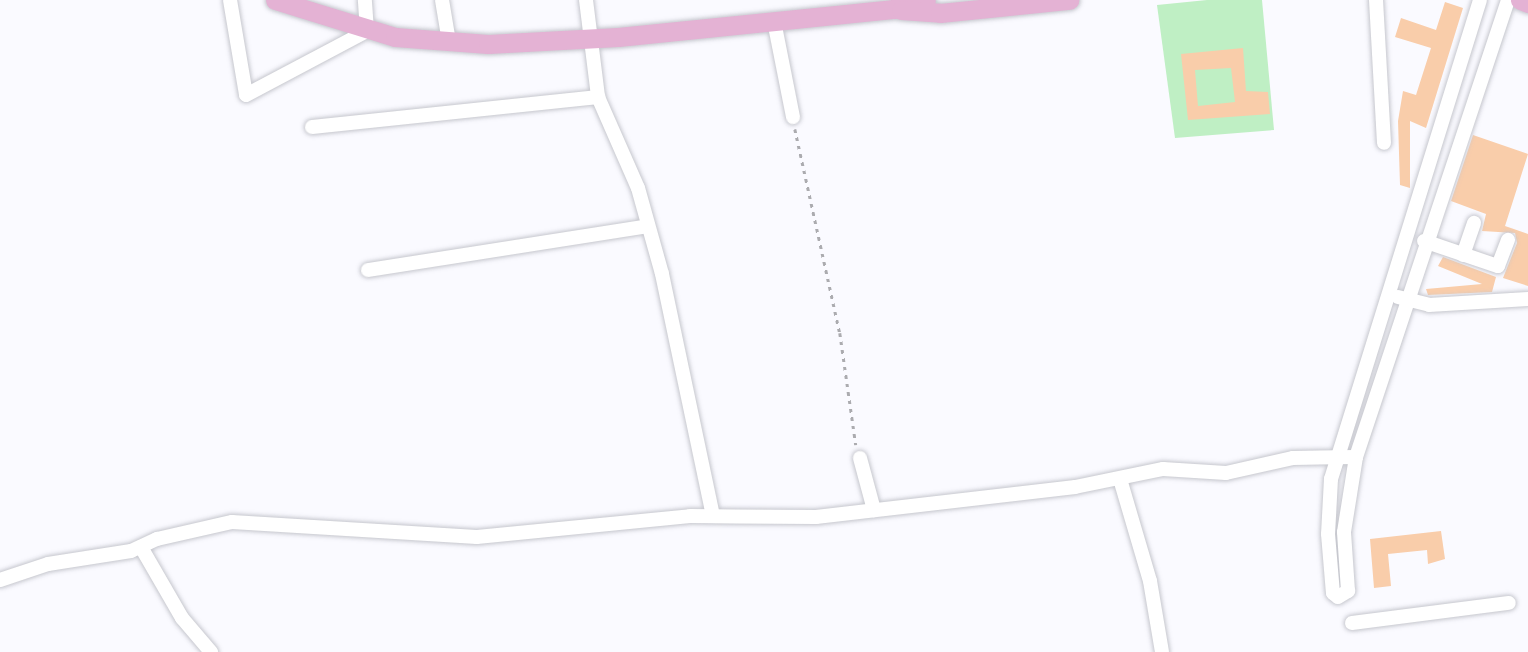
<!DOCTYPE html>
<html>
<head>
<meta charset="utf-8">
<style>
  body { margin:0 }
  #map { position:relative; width:1528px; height:652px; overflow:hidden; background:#fafaff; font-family:Bitter,serif }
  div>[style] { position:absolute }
  .green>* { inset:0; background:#bfefc4 }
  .building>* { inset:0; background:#f9cdaa }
  .path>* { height:2.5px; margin-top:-1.25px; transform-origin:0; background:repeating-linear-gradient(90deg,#ababaf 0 3.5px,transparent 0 8.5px) }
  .roads { filter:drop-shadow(0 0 2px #c6c7ce) drop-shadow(0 0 2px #c6c7ce) }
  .minor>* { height:14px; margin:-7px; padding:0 7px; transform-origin:7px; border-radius:7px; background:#fff }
  .major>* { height:19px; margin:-9.5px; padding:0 9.5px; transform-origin:9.5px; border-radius:9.5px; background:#e4b2d4 }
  span { translate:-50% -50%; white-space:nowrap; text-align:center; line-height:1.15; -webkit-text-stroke:6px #fff; paint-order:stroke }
</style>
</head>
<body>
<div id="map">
  <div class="green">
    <i style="clip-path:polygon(1207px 0,1262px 0,1274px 130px,1175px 138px,1157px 5px)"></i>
  </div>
  <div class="building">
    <i style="clip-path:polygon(1445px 2px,1463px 8px,1426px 128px,1410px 121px,1410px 188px,1400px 185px,1398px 121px,1403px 91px,1416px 95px,1431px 48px,1395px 37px,1401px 18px,1436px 30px)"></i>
    <i style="clip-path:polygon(evenodd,1243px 48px,1246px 91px,1268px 92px,1270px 114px,1188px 120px,1181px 54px,1243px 48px,1231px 68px,1235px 102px,1198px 106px,1195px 70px,1231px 68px)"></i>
    <i style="clip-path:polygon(1473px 135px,1528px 154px,1505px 226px,1528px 234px,1528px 286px,1503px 278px,1517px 243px,1515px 233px,1482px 231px,1486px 214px,1451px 201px)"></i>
    <i style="clip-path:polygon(1443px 257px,1496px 277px,1492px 292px,1428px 295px,1426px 289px,1482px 284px,1438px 266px)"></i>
    <i style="clip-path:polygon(1441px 531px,1445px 559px,1428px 564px,1427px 550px,1388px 554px,1391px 586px,1374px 588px,1370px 539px)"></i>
  </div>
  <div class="path">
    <i style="left:795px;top:129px;width:209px;rotate:77.6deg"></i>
    <i style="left:840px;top:333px;width:113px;rotate:81.9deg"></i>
  </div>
  <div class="roads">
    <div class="minor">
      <i style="left:230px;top:0;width:96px;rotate:80.4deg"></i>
      <i style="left:246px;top:95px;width:137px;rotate:-27.9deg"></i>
      <i style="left:367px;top:31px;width:31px;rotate:-94deg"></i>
      <i style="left:442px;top:0;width:43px;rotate:80.5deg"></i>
      <i style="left:586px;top:0;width:98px;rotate:82.9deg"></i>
      <i style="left:598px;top:97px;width:99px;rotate:66.3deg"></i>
      <i style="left:638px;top:188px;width:89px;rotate:74.4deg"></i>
      <i style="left:662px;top:274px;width:246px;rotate:78.1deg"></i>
      <i style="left:1376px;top:0;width:143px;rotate:86.8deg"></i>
      <i style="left:1480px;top:0;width:502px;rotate:107.28deg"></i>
      <i style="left:1331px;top:479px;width:55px;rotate:93.1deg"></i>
      <i style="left:1328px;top:534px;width:59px;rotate:85.2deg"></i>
      <i style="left:1333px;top:593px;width:6px;rotate:39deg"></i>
      <i style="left:1338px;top:597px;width:12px;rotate:-31deg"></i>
      <i style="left:1348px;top:591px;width:59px;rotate:-93.9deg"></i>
      <i style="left:1344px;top:532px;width:76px;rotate:-80.9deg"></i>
      <i style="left:1356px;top:457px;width:482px;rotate:-71.6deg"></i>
      <i style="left:774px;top:21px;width:98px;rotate:78.8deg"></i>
      <i style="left:312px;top:127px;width:288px;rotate:-6deg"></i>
      <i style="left:1424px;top:241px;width:78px;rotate:18.7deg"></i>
      <i style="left:1498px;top:266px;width:28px;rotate:-69deg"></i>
      <i style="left:1463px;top:255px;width:34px;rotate:-71deg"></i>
      <i style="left:368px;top:270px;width:283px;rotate:-8.9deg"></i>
      <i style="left:1398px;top:297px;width:32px;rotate:14deg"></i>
      <i style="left:1429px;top:305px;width:99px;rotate:-3.5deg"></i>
      <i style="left:860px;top:458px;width:54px;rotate:74.9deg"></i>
      <i style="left:1120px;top:479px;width:106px;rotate:73.6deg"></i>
      <i style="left:1150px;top:581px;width:72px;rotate:80.4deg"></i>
      <i style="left:141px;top:547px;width:82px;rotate:60deg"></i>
      <i style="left:182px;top:618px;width:45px;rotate:49.5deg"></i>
      <i style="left:0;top:580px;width:51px;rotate:-18.4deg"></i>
      <i style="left:48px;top:564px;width:84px;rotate:-8.9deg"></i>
      <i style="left:131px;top:551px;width:29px;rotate:-25deg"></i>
      <i style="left:157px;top:539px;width:77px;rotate:-12.8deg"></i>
      <i style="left:232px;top:522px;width:245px;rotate:3.5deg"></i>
      <i style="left:477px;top:537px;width:214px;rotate:-5.6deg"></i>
      <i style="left:690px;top:516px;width:126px;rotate:0.5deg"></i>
      <i style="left:816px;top:517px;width:261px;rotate:-6.6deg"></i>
      <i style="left:1075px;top:487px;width:90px;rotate:-11.6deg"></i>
      <i style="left:1163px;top:469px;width:63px;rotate:3.6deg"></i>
      <i style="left:1226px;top:473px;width:69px;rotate:-12.6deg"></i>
      <i style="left:1293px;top:458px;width:63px;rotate:-0.9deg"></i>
      <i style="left:1352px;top:623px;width:158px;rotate:-7.3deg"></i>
    </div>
    <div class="major">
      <i style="left:275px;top:0;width:126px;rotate:17.1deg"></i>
      <i style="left:395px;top:37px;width:93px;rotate:4.3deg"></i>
      <i style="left:488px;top:44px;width:130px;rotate:-3.1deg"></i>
      <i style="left:618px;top:37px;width:276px;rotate:-5.8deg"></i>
      <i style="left:893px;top:9px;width:34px;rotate:-15deg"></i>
      <i style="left:1520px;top:0;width:9px;rotate:21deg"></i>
      <i style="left:901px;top:10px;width:39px;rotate:4deg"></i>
      <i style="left:940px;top:13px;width:130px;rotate:-5.8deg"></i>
    </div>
  </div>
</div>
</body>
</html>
